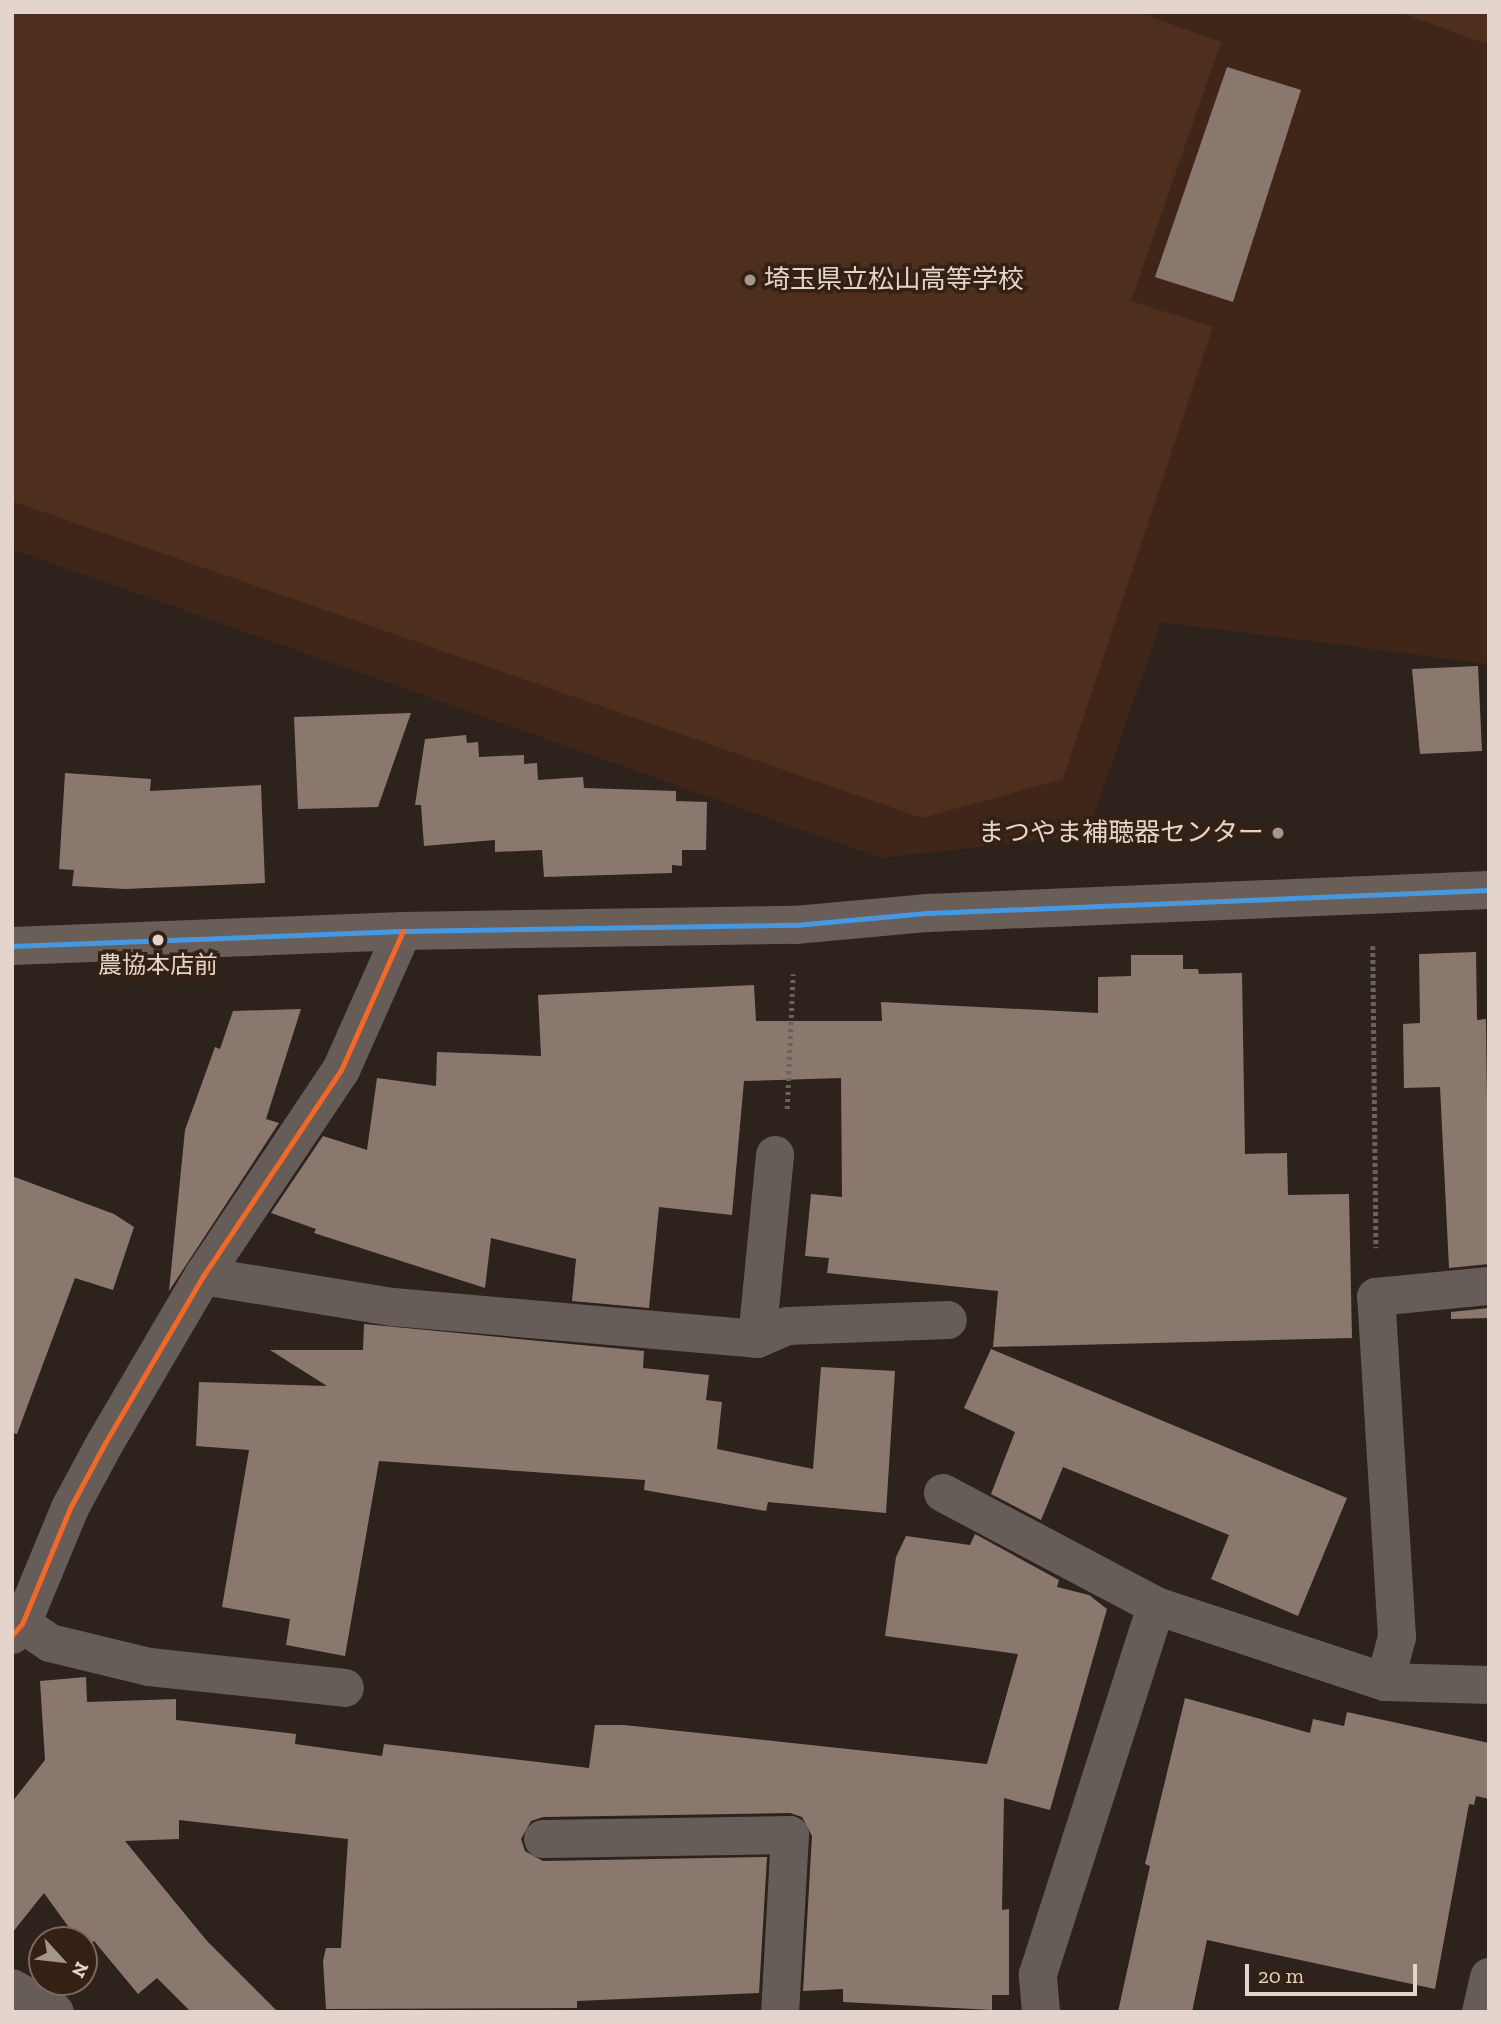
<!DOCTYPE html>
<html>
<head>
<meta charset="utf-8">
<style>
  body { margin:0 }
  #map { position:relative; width:1501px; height:2024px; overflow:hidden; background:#2d221c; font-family:"Zilla Slab","Noto Sans JP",serif }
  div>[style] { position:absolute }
  .built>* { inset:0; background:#3f2618 }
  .green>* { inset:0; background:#4e2f1d }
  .building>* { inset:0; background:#8a786e }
  .path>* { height:4.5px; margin-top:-2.25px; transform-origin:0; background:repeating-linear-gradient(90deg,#6a625d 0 3.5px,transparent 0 7px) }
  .street>* { height:38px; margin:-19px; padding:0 19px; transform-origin:19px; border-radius:19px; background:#665d58 }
  .secondary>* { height:38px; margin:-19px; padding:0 19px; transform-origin:19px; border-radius:19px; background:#695e58 }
  .bus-1>* { height:5px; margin:-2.5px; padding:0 2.5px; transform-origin:2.5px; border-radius:2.5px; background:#4699e1 }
  .bus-2>* { height:5px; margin:-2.5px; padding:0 2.5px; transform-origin:2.5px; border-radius:2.5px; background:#f36827 }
  .dots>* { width:19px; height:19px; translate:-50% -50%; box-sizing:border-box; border:4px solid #352014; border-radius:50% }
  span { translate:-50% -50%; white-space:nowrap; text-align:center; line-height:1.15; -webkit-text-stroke:7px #352014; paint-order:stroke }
  .bus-label { font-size:24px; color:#e3d4cc }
  .poi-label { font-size:26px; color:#e3d4cc }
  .left { translate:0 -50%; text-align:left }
  .right { translate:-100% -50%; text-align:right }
  .frame { position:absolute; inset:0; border:14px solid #e3d4cc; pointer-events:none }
  .north { position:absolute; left:28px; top:1926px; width:70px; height:70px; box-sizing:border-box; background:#352014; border:2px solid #7b685e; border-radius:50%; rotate:117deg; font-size:19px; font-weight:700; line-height:28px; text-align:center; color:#e3d4cc }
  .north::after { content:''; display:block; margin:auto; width:24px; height:32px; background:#a3968e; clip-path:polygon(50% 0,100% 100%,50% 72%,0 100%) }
  .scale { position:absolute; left:1245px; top:1964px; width:172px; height:32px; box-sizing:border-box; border:4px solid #e3d4cc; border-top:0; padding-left:9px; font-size:21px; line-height:24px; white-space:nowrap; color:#e3d4cc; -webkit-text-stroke:5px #352014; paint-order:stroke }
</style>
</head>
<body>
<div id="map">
  <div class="built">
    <i style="clip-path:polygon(12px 12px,1489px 12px,1489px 664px,1161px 622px,1087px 835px,881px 858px,12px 549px)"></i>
  </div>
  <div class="green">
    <i style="clip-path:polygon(12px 12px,1137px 12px,1221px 42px,1131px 301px,1213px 327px,1063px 779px,922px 818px,12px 501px)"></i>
    <i style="clip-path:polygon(1399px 12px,1489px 12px,1489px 45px)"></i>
  </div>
  <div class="building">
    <i style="clip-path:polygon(1227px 67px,1301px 90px,1233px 302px,1155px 277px)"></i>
    <i style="clip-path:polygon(1478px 666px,1482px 751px,1420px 754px,1412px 669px)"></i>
    <i style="clip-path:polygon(411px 713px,378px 807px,298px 809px,294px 717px)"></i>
    <i style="clip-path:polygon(466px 735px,467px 743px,478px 742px,479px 757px,524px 755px,524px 764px,537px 763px,538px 780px,583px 777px,584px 788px,676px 791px,676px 801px,707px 802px,706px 850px,682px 850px,682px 866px,672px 865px,672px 873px,544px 877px,542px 850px,495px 852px,495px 840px,424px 846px,421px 805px,415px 805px,425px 739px)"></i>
    <i style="clip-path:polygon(65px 773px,151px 779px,150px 791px,261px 785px,265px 883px,125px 889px,72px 886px,74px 870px,59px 869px)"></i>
    <i style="clip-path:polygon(1476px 952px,1477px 1020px,1486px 1019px,1489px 1264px,1449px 1268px,1440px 1087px,1404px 1088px,1403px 1024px,1420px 1023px,1419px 954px)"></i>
    <i style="clip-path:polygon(1131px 955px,1183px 955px,1183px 969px,1198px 969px,1199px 974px,1242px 973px,1245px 1154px,1287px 1153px,1288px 1195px,1349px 1194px,1352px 1338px,993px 1347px,998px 1291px,827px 1273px,829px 1258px,805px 1256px,811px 1194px,842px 1197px,841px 1078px,744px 1081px,732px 1215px,659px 1207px,649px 1308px,572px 1301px,576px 1259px,491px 1238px,485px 1288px,314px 1233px,316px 1229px,271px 1213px,323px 1136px,367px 1150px,377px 1078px,436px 1086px,437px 1052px,541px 1056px,538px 995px,754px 985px,756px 1021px,882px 1021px,881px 1002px,1098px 1013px,1098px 977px,1131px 976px)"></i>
    <i style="clip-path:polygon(301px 1009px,266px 1119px,279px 1123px,169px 1291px,185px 1130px,215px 1047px,220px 1049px,233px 1011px)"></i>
    <i style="clip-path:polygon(12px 1176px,114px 1214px,134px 1227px,113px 1290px,75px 1278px,17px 1434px,12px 1433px)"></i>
    <i style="clip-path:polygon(1489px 1308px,1489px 1318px,1451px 1319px,1451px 1312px)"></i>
    <i style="clip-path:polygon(364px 1324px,644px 1351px,643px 1368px,709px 1375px,706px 1400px,722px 1402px,717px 1449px,813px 1469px,821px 1367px,895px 1371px,886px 1513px,768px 1502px,766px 1511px,644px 1490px,645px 1480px,379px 1461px,345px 1656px,286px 1645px,290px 1619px,222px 1607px,249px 1450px,196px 1446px,199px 1382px,327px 1386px,270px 1350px,363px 1350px)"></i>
    <i style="clip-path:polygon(991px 1349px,1347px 1498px,1298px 1616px,1211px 1579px,1229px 1535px,1063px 1467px,1041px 1520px,991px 1494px,1015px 1432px,964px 1408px)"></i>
    <i style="clip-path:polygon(975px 1534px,1059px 1580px,1057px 1587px,1089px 1595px,1107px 1609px,1050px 1810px,1004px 1798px,1002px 1910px,1009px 1909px,1009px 1995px,992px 1995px,992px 2010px,843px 2002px,843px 1989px,803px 1991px,812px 1836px,802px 1817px,790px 1813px,543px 1817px,531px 1821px,521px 1839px,525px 1851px,543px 1861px,767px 1857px,759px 1993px,577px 2001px,577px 2008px,326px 2009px,323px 1961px,326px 1948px,341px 1948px,348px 1839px,179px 1820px,179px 1839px,125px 1841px,207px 1941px,278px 2012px,191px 2012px,157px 1978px,138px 1994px,94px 1941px,84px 1948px,84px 1940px,78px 1940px,44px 1893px,12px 1933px,12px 1802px,45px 1760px,40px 1681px,86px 1677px,87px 1702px,176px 1699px,176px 1720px,296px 1734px,295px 1744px,382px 1756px,384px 1744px,589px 1768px,595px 1725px,624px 1725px,987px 1764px,1018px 1654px,885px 1636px,896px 1557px,906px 1536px,970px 1545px)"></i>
    <i style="clip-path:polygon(1185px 1698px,1310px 1733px,1313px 1719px,1344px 1726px,1347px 1712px,1489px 1743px,1489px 1799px,1476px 1796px,1474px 1805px,1469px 1804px,1435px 1989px,1207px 1940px,1192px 2012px,1118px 2012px,1150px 1866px,1145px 1864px)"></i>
  </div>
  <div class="path">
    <i style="left:1373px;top:946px;width:302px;rotate:89.4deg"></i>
    <i style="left:787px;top:1109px;width:135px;rotate:-87.5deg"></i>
  </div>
  <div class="street">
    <i style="left:203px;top:1276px;width:193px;rotate:9.3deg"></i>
    <i style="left:393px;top:1307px;width:365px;rotate:5deg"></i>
    <i style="left:757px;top:1339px;width:185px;rotate:-84.4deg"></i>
    <i style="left:757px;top:1339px;width:33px;rotate:-23deg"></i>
    <i style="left:787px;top:1326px;width:161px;rotate:-2.1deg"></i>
    <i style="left:943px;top:1493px;width:241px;rotate:27.9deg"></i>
    <i style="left:1156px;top:1606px;width:241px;rotate:18.4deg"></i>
    <i style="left:1385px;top:1682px;width:104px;rotate:1.7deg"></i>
    <i style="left:22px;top:1624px;width:34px;rotate:34deg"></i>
    <i style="left:50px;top:1643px;width:102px;rotate:13.6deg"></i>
    <i style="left:149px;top:1667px;width:197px;rotate:6.1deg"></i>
    <i style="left:12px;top:1635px;width:15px;rotate:-48deg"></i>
    <i style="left:22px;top:1624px;width:126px;rotate:-67.5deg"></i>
    <i style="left:70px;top:1508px;width:74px;rotate:-61.7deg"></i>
    <i style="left:105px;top:1443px;width:194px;rotate:-59.6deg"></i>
    <i style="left:203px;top:1276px;width:248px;rotate:-56.2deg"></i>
    <i style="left:341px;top:1070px;width:152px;rotate:-66deg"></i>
    <i style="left:1385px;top:1682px;width:47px;rotate:-75.1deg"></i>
    <i style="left:1397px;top:1637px;width:341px;rotate:-93.5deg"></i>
    <i style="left:1376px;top:1297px;width:114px;rotate:-5.6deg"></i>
    <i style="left:543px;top:1839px;width:247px;rotate:-0.9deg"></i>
    <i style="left:790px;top:1835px;width:177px;rotate:93.2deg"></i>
    <i style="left:12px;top:1988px;width:49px;rotate:29.2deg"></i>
    <i style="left:1041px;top:2012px;width:38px;rotate:-95deg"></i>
    <i style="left:1038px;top:1974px;width:386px;rotate:-72.2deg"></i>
    <i style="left:1481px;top:2012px;width:36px;rotate:-77deg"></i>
  </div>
  <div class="secondary">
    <i style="left:12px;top:946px;width:391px;rotate:-2.2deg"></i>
    <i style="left:403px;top:931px;width:392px;rotate:-0.9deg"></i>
    <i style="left:795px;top:925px;width:134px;rotate:-5.2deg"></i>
    <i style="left:928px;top:913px;width:561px;rotate:-2.35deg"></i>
  </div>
  <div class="bus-1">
    <i style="left:12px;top:946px;width:391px;rotate:-2.2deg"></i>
    <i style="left:403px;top:931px;width:392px;rotate:-0.9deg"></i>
    <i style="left:795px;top:925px;width:134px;rotate:-5.2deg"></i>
    <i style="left:928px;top:913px;width:561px;rotate:-2.35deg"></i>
  </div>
  <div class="bus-2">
    <i style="left:12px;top:1635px;width:15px;rotate:-48deg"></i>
    <i style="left:22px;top:1624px;width:126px;rotate:-67.5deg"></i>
    <i style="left:70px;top:1508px;width:74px;rotate:-61.7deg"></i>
    <i style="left:105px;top:1443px;width:194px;rotate:-59.6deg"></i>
    <i style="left:203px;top:1276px;width:248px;rotate:-56.2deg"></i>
    <i style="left:341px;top:1070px;width:152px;rotate:-66deg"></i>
  </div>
  <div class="dots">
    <i style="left:750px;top:280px;background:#a3968e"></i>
    <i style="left:1278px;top:833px;background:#a3968e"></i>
    <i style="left:158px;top:940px;background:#e3d4cc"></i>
  </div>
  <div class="bus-label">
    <span style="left:158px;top:965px">農協本店前</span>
  </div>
  <div class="poi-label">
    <span class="left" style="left:764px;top:280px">埼玉県立松山高等学校</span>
    <span class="right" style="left:1264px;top:833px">まつやま補聴器センター</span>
  </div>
  <div class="frame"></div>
  <div class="north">N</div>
  <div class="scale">20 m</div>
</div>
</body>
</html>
